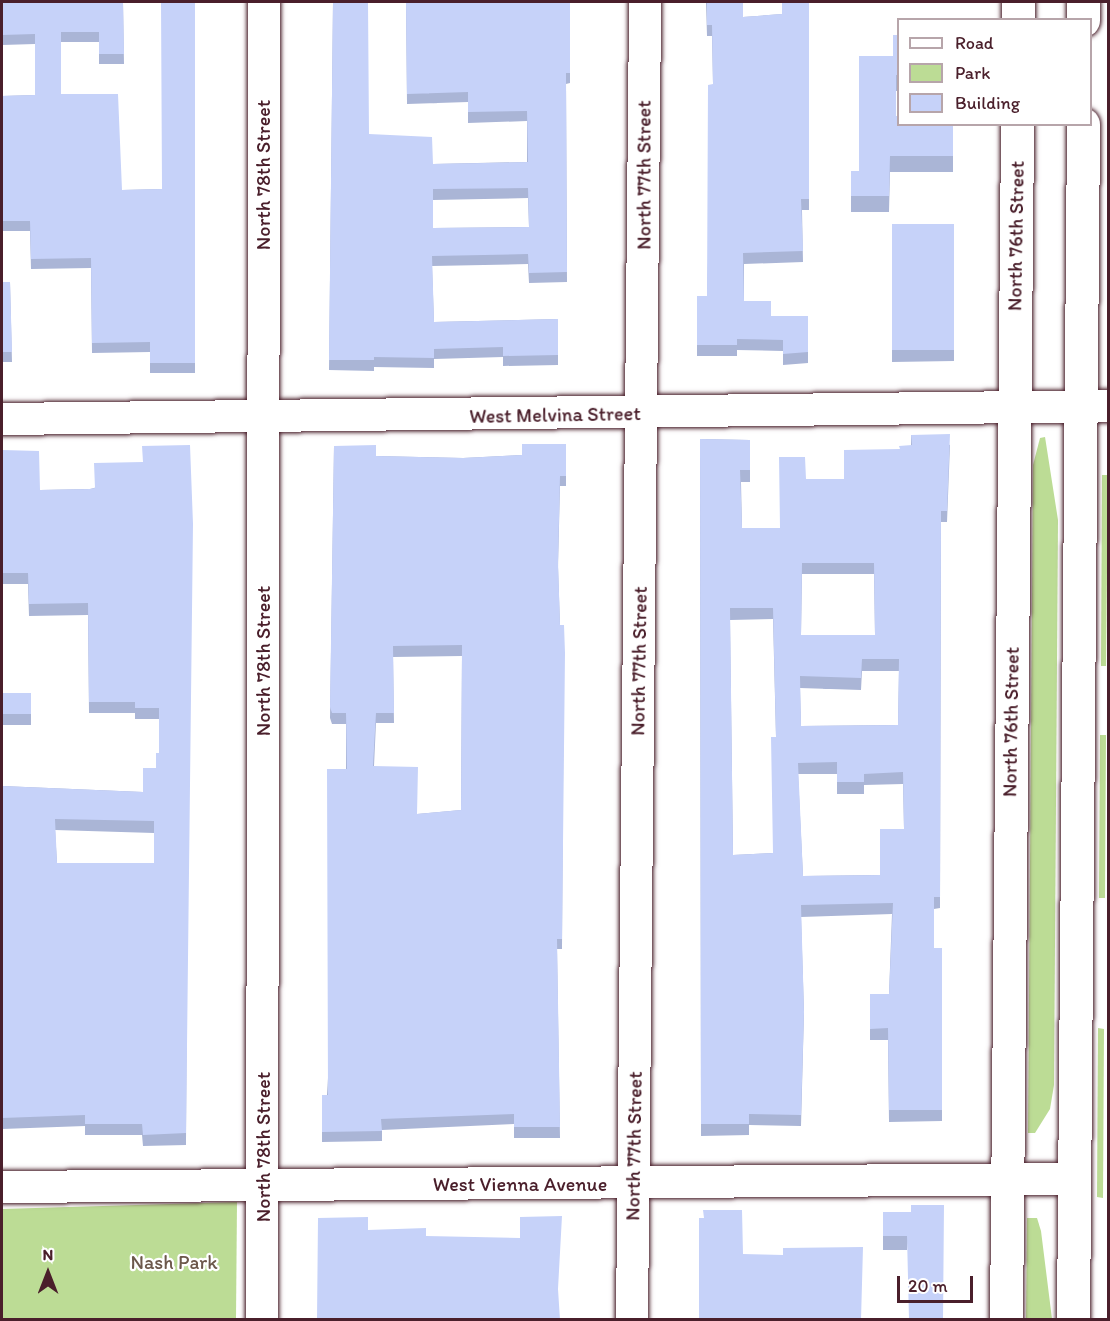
<!DOCTYPE html>
<html>
<head>
<meta charset="utf-8">
<style>
  body { margin:0 }
  #map { position:relative; width:1110px; height:1321px; overflow:hidden; background:#fff; font-family:Itim,sans-serif }
  div>[style] { position:absolute }
  .green>* { inset:0; background:#bcdc95 }
  .roads { filter:drop-shadow(0 0 2px #4a1f2b) drop-shadow(0 0 2px #4a1f2b) }
  .minor>* { height:32px; margin:-16px; padding:0 16px; transform-origin:16px; border-radius:16px; background:#fff }
  .major>* { height:33px; margin:-16.5px; padding:0 16.5px; transform-origin:16.5px; border-radius:16.5px; background:#fff }
  .wall>* { inset:0; background:#aab5d6 }
  .building>* { inset:0; background:#c6d2f9 }
  span { translate:-50% -50%; white-space:nowrap; text-align:center; line-height:1.15; -webkit-text-stroke:4.5px #fff; paint-order:stroke }
  .street-label { font-size:20px; color:#4a1f2b }
  .park-label { font-size:20px; color:#6c584b }
  .frame { position:absolute; inset:0; border:3px solid #4a1f2b; pointer-events:none }
  .legend { position:absolute; left:897px; top:18px; width:195px; height:108px; box-sizing:border-box; background:#fff; border:2px solid #b7a5aa; margin:0; padding:8px 10px; list-style:none; font-size:18px; color:#4a1f2b }
  .legend li { display:flex; align-items:center; gap:12px; height:30px }
  .legend b { width:30px; border:2px solid #b7a5aa }
  .north { position:absolute; left:18px; top:1243px; width:60px; height:60px; -webkit-text-stroke:4px #fff; paint-order:stroke; rotate:0deg; font-size:16px; font-weight:700; line-height:24px; text-align:center; color:#4a1f2b }
  .north::after { content:''; display:block; margin:auto; width:21px; height:27px; background:#4a1f2b; clip-path:polygon(50% 0,100% 100%,50% 72%,0 100%) }
  .scale { position:absolute; left:897px; top:1276px; width:76px; height:27px; box-sizing:border-box; border:3px solid #4a1f2b; border-top:0; padding-left:8px; font-size:18px; line-height:21px; white-space:nowrap; color:#4a1f2b; -webkit-text-stroke:4px #fff; paint-order:stroke }
</style>
</head>
<body>
<div id="map">
  <div class="green">
    <i style="clip-path:polygon(1045px 437px,1058px 520px,1054px 1085px,1050px 1109px,1035px 1133px,1028px 1133px,1033px 465px,1040px 438px)"></i>
    <i style="clip-path:polygon(1102px 475px,1108px 475px,1106px 666px,1101px 666px)"></i>
    <i style="clip-path:polygon(1100px 735px,1106px 735px,1105px 898px,1099px 898px)"></i>
    <i style="clip-path:polygon(1098px 1028px,1104px 1029px,1103px 1198px,1097px 1197px)"></i>
    <i style="clip-path:polygon(237px 1202px,236px 1319px,2px 1319px,2px 1209px)"></i>
    <i style="clip-path:polygon(1027px 1218px,1037px 1218px,1041px 1231px,1052px 1319px,1026px 1319px)"></i>
  </div>
  <div class="roads">
    <div class="minor">
      <i style="left:2px;top:419px;width:1106px;rotate:-0.67deg"></i>
      <i style="left:2px;top:1187px;width:1073px;rotate:-0.43deg"></i>
      <i style="left:262px;top:1320px;width:1318px;rotate:-89.91deg"></i>
      <i style="left:632px;top:1320px;width:1318px;rotate:-89.43deg"></i>
    </div>
    <div class="major">
      <i style="left:1018px;top:20px;width:18px;rotate:-90deg"></i>
      <i style="left:1083px;top:20px;width:18px;rotate:-90deg"></i>
      <i style="left:1006px;top:1320px;width:1196px;rotate:-89.47deg"></i>
      <i style="left:1073px;top:1320px;width:1196px;rotate:-89.52deg"></i>
    </div>
  </div>
  <div class="wall">
    <i style="clip-path:polygon(123px 2px,124px 64px,99px 64px,99px 42px,61px 42px,61px 94px,122px 190px,162px 189px,195px 2px,195px 373px,150px 373px,150px 352px,92px 353px,91px 268px,31px 269px,30px 231px,2px 231px,2px 96px,35px 95px,35px 44px,2px 45px,2px 3px)"></i>
    <i style="clip-path:polygon(evenodd,333px 2px,369px 134px,433px 164px,527px 162px,527px 121px,468px 123px,468px 102px,407px 104px,406px 2px,570px 2px,570px 83px,566px 84px,567px 282px,529px 283px,528px 264px,432px 266px,434px 322px,558px 319px,558px 365px,503px 366px,503px 357px,434px 359px,434px 368px,374px 367px,374px 371px,329px 370px,333px 2px,528px 198px,529px 227px,433px 228px,433px 200px,528px 198px)"></i>
    <i style="clip-path:polygon(706px 2px,743px 17px,782px 14px,809px 2px,809px 210px,802px 210px,803px 262px,744px 264px,744px 301px,771px 316px,808px 316px,808px 363px,783px 365px,783px 351px,737px 350px,737px 356px,697px 356px,697px 296px,707px 296px,713px 84px,712px 36px,707px 36px)"></i>
    <i style="clip-path:polygon(898px 35px,898px 91px,896px 91px,896px 116px,953px 124px,953px 172px,890px 172px,889px 212px,851px 212px,851px 171px,859px 171px,893px 56px)"></i>
    <i style="clip-path:polygon(892px 224px,954px 224px,954px 361px,892px 362px)"></i>
    <i style="clip-path:polygon(2px 282px,10px 282px,12px 362px,3px 362px,3px 373px,2px 373px)"></i>
    <i style="clip-path:polygon(evenodd,911px 435px,950px 445px,947px 522px,941px 522px,940px 908px,934px 909px,934px 948px,942px 948px,942px 1121px,889px 1122px,888px 1040px,870px 1040px,870px 994px,889px 994px,892px 914px,801px 917px,804px 1012px,801px 1126px,749px 1125px,749px 1135px,701px 1136px,700px 439px,750px 440px,750px 482px,741px 482px,742px 528px,780px 528px,806px 479px,844px 479px,900px 449px,911px 446px,911px 435px,802px 574px,874px 574px,875px 635px,801px 635px,802px 574px,911px 435px,773px 619px,776px 737px,773px 853px,733px 855px,730px 620px,773px 619px,911px 435px,862px 671px,899px 671px,898px 725px,801px 726px,800px 688px,861px 690px,862px 671px,911px 435px,798px 774px,837px 774px,837px 794px,864px 794px,864px 785px,903px 784px,904px 829px,880px 875px,803px 876px,798px 774px)"></i>
    <i style="clip-path:polygon(evenodd,566px 444px,566px 486px,560px 486px,558px 567px,560px 625px,564px 625px,562px 949px,557px 949px,560px 1138px,514px 1138px,514px 1124px,382px 1130px,382px 1141px,322px 1142px,322px 1095px,327px 1095px,346px 769px,346px 724px,332px 724px,330px 718px,334px 446px,376px 456px,463px 458px,522px 455px,566px 444px,462px 656px,461px 810px,417px 814px,374px 766px,376px 723px,394px 723px,393px 657px,462px 656px)"></i>
    <i style="clip-path:polygon(evenodd,190px 445px,186px 1145px,143px 1146px,142px 1135px,85px 1135px,85px 1126px,2px 1129px,2px 786px,143px 792px,156px 768px,159px 753px,159px 719px,135px 719px,135px 713px,89px 713px,88px 615px,29px 616px,28px 584px,2px 584px,2px 450px,40px 490px,90px 489px,94px 488px,190px 445px,55px 830px,154px 833px,154px 863px,57px 863px,55px 830px)"></i>
    <i style="clip-path:polygon(2px 693px,31px 693px,31px 725px,2px 725px)"></i>
    <i style="clip-path:polygon(883px 1212px,911px 1212px,907px 1250px,883px 1250px)"></i>
  </div>
  <div class="building">
    <i style="clip-path:polygon(36px 2px,123px 2px,124px 54px,99px 54px,99px 32px,61px 32px,61px 94px,118px 94px,122px 190px,162px 189px,161px 2px,195px 2px,195px 363px,150px 363px,150px 342px,92px 343px,91px 258px,31px 259px,30px 221px,2px 221px,2px 96px,35px 95px,35px 34px,2px 35px,2px 3px)"></i>
    <i style="clip-path:polygon(evenodd,333px 2px,368px 2px,369px 134px,432px 137px,433px 164px,528px 162px,527px 111px,468px 112px,468px 92px,407px 94px,406px 2px,570px 2px,570px 73px,566px 73px,567px 272px,529px 273px,528px 254px,432px 256px,434px 322px,558px 319px,558px 355px,503px 356px,503px 347px,434px 349px,434px 358px,374px 357px,374px 360px,329px 360px,333px 2px,528px 188px,529px 227px,433px 228px,433px 189px,528px 188px)"></i>
    <i style="clip-path:polygon(707px 2px,743px 2px,743px 17px,782px 14px,782px 2px,809px 2px,809px 199px,801px 199px,803px 251px,743px 253px,744px 301px,771px 301px,771px 316px,808px 316px,808px 352px,783px 354px,783px 340px,737px 339px,737px 345px,697px 345px,697px 296px,707px 296px,708px 85px,713px 84px,712px 25px,707px 25px)"></i>
    <i style="clip-path:polygon(893px 35px,898px 35px,898px 75px,896px 75px,896px 116px,898px 116px,898px 124px,953px 124px,953px 156px,890px 156px,889px 196px,851px 196px,851px 171px,859px 171px,859px 56px,893px 56px)"></i>
    <i style="clip-path:polygon(892px 224px,954px 224px,954px 350px,892px 350px)"></i>
    <i style="clip-path:polygon(2px 282px,10px 282px,12px 352px,2px 352px,3px 363px,2px 363px)"></i>
    <i style="clip-path:polygon(evenodd,950px 434px,947px 511px,941px 511px,940px 897px,934px 897px,934px 948px,942px 948px,942px 1110px,889px 1110px,888px 1028px,870px 1029px,870px 994px,889px 994px,893px 903px,801px 905px,804px 1012px,801px 1115px,749px 1114px,749px 1124px,701px 1124px,700px 439px,750px 440px,750px 470px,740px 470px,742px 528px,780px 528px,779px 457px,805px 457px,806px 479px,844px 479px,844px 450px,900px 449px,899px 446px,912px 445px,911px 435px,950px 434px,802px 563px,874px 563px,875px 635px,801px 635px,802px 563px,950px 434px,730px 608px,773px 608px,776px 737px,771px 737px,773px 853px,733px 855px,730px 608px,950px 434px,862px 659px,899px 659px,898px 725px,801px 726px,800px 676px,861px 678px,862px 659px,950px 434px,837px 762px,837px 782px,864px 782px,864px 774px,903px 772px,904px 829px,880px 829px,880px 875px,803px 876px,798px 763px,837px 762px)"></i>
    <i style="clip-path:polygon(evenodd,522px 444px,566px 444px,566px 476px,560px 476px,558px 562px,560px 625px,564px 625px,565px 653px,562px 939px,557px 939px,560px 1127px,514px 1127px,514px 1114px,381px 1119px,382px 1131px,322px 1132px,322px 1095px,328px 1095px,327px 769px,347px 769px,346px 713px,332px 713px,330px 707px,334px 446px,376px 445px,376px 456px,463px 458px,522px 455px,522px 444px,462px 645px,461px 810px,417px 814px,418px 767px,373px 766px,376px 713px,394px 713px,393px 646px,462px 645px)"></i>
    <i style="clip-path:polygon(evenodd,190px 445px,193px 524px,186px 1133px,143px 1135px,142px 1124px,85px 1124px,85px 1115px,2px 1118px,2px 786px,143px 792px,143px 768px,156px 768px,156px 753px,159px 753px,159px 708px,135px 708px,135px 702px,89px 702px,88px 603px,29px 604px,28px 573px,2px 573px,2px 450px,39px 451px,40px 490px,90px 489px,95px 488px,94px 463px,143px 462px,142px 446px,190px 445px,55px 819px,154px 821px,154px 863px,57px 863px,55px 819px)"></i>
    <i style="clip-path:polygon(2px 693px,31px 693px,31px 714px,2px 714px)"></i>
    <i style="clip-path:polygon(911px 1205px,944px 1205px,943px 1320px,909px 1320px,907px 1236px,883px 1236px,883px 1212px,911px 1212px)"></i>
    <i style="clip-path:polygon(703px 1210px,742px 1210px,743px 1254px,783px 1255px,783px 1248px,863px 1247px,861px 1320px,699px 1320px,699px 1218px,704px 1218px)"></i>
    <i style="clip-path:polygon(562px 1216px,558px 1289px,560px 1320px,317px 1320px,318px 1218px,368px 1217px,368px 1230px,426px 1228px,426px 1236px,520px 1238px,520px 1217px)"></i>
  </div>
  <div class="street-label">
    <span style="left:263px;top:175px;rotate:-90deg">North 78th Street</span>
    <span style="left:644px;top:175px;rotate:-90deg">North 77th Street</span>
    <span style="left:1016px;top:236px;rotate:-89deg">North 76th Street</span>
    <span style="left:555px;top:415px;rotate:-1deg">West Melvina Street</span>
    <span style="left:263px;top:661px;rotate:-90deg">North 78th Street</span>
    <span style="left:639px;top:661px;rotate:-89deg">North 77th Street</span>
    <span style="left:1011px;top:722px;rotate:-89deg">North 76th Street</span>
    <span style="left:634px;top:1146px;rotate:-89deg">North 77th Street</span>
    <span style="left:263px;top:1147px;rotate:-90deg">North 78th Street</span>
    <span style="left:520px;top:1184px">West Vienna Avenue</span>
  </div>
  <div class="park-label">
    <span style="left:174px;top:1262px">Nash Park</span>
  </div>
  <div class="frame"></div>
  <ul class="legend">
  <li><b style="height:8px;background:#fff"></b>Road</li>
  <li><b style="height:16px;background:#bcdc95"></b>Park</li>
  <li><b style="height:16px;background:#c6d2f9"></b>Building</li>
  </ul>
  <div class="north">N</div>
  <div class="scale">20 m</div>
</div>
</body>
</html>
